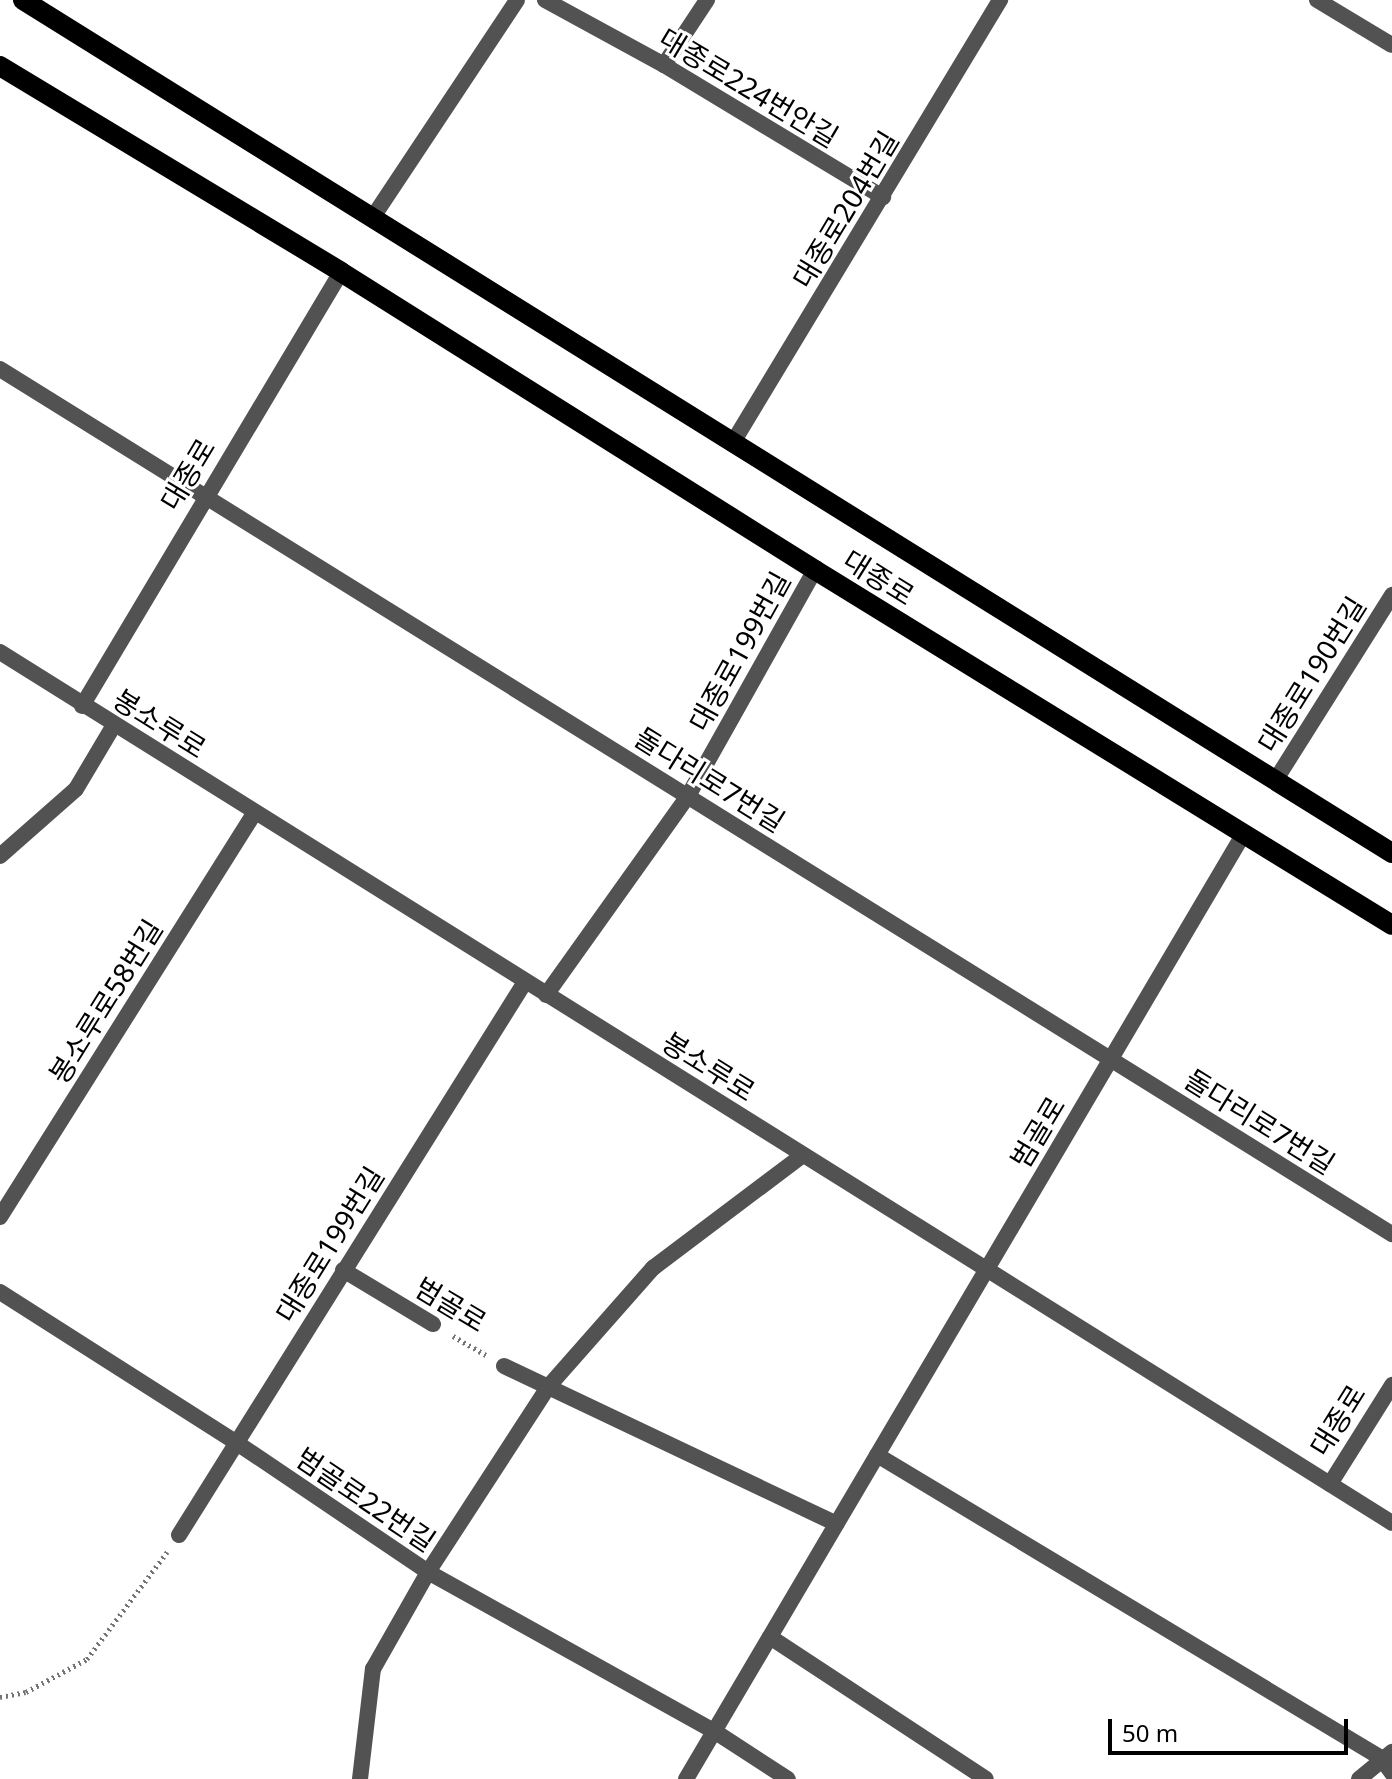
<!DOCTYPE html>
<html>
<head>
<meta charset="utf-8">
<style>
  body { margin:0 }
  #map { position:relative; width:1392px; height:1779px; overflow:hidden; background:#fff; font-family:"Noto Sans","Noto Sans KR",sans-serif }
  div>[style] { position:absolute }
  .path>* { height:5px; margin-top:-2.5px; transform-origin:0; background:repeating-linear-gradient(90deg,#747474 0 2px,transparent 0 6px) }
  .street>* { height:16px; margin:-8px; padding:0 8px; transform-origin:8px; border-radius:8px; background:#525252 }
  .primary>* { height:20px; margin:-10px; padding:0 10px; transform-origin:10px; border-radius:10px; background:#000 }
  span { translate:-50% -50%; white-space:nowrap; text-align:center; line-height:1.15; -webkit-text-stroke:6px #fff; paint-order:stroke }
  .street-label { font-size:28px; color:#000 }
  .scale { position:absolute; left:1108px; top:1719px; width:240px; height:36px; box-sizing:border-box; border:4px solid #000; border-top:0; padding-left:10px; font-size:24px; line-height:28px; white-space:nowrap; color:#000; -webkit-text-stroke:6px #fff; paint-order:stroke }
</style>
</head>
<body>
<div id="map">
  <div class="path">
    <i style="left:453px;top:1336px;width:38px;rotate:30deg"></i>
    <i style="left:0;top:1697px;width:26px;rotate:-11deg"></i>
    <i style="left:26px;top:1692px;width:69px;rotate:-28.4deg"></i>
    <i style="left:87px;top:1659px;width:134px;rotate:-53.2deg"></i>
  </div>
  <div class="street">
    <i style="left:545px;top:0;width:136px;rotate:28.6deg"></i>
    <i style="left:664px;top:65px;width:256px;rotate:31.1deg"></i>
    <i style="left:1317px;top:0;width:87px;rotate:31deg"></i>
    <i style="left:664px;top:65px;width:78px;rotate:-56.5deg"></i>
    <i style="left:373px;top:217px;width:260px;rotate:-56.4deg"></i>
    <i style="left:0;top:369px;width:1639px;rotate:31.86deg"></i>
    <i style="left:732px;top:444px;width:519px;rotate:-58.88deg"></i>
    <i style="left:0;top:652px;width:1642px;rotate:32.03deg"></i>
    <i style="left:82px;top:706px;width:505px;rotate:-59.17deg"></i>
    <i style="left:1275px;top:781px;width:220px;rotate:-57.8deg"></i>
    <i style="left:0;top:856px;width:101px;rotate:-41.4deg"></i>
    <i style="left:76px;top:789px;width:74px;rotate:-59.3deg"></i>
    <i style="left:546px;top:995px;width:244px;rotate:-54.5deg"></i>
    <i style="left:688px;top:796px;width:259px;rotate:-60.7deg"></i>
    <i style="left:0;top:1217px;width:477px;rotate:-57.8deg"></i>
    <i style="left:343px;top:1270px;width:105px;rotate:31deg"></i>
    <i style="left:0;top:1292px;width:281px;rotate:32.5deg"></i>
    <i style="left:237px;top:1443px;width:230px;rotate:34deg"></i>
    <i style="left:428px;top:1572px;width:327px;rotate:29.1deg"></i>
    <i style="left:714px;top:1731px;width:88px;rotate:33deg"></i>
    <i style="left:504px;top:1366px;width:368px;rotate:25.4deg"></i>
    <i style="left:877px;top:1455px;width:588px;rotate:31.01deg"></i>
    <i style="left:1381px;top:1758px;width:19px;rotate:54deg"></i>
    <i style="left:1330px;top:1484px;width:117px;rotate:-57.9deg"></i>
    <i style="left:179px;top:1535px;width:652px;rotate:-57.97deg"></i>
    <i style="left:770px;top:1637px;width:258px;rotate:33.3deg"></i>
    <i style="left:360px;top:1779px;width:111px;rotate:-83.3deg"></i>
    <i style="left:373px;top:1669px;width:112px;rotate:-60.4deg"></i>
    <i style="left:428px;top:1572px;width:221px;rotate:-57deg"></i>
    <i style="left:548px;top:1387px;width:159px;rotate:-48.6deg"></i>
    <i style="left:653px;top:1268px;width:188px;rotate:-37deg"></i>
    <i style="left:686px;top:1779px;width:1096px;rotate:-59.46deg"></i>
    <i style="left:1359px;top:1779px;width:43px;rotate:-39.3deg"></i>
  </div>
  <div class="primary">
    <i style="left:23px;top:0;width:1613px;rotate:31.93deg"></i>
    <i style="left:0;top:66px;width:398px;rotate:31.1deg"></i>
    <i style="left:341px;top:272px;width:560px;rotate:32.16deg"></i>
    <i style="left:815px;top:570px;width:677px;rotate:31.6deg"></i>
  </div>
  <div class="street-label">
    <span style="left:749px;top:87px;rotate:31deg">대종로224번안길</span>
    <span style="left:845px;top:209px;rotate:-59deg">대종로204번길</span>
    <span style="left:187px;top:474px;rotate:-59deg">대종로</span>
    <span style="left:879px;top:577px;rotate:32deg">대종로</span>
    <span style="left:739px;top:651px;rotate:-61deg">대종로199번길</span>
    <span style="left:1311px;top:674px;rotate:-58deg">대종로190번길</span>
    <span style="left:160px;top:723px;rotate:32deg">봉소루로</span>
    <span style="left:710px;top:779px;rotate:32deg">돌다리로7번길</span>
    <span style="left:105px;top:1001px;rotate:-58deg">봉소루로58번길</span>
    <span style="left:709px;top:1066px;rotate:32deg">봉소루로</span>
    <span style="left:1260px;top:1121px;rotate:32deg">돌다리로7번길</span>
    <span style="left:1037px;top:1132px;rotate:-59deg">범골로</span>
    <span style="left:329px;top:1244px;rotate:-58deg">대종로199번길</span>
    <span style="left:451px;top:1304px;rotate:31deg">범골로</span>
    <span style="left:1337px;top:1420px;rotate:-58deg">대종로</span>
    <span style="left:366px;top:1499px;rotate:34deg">범골로22번길</span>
  </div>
  <div class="scale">50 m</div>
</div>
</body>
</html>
